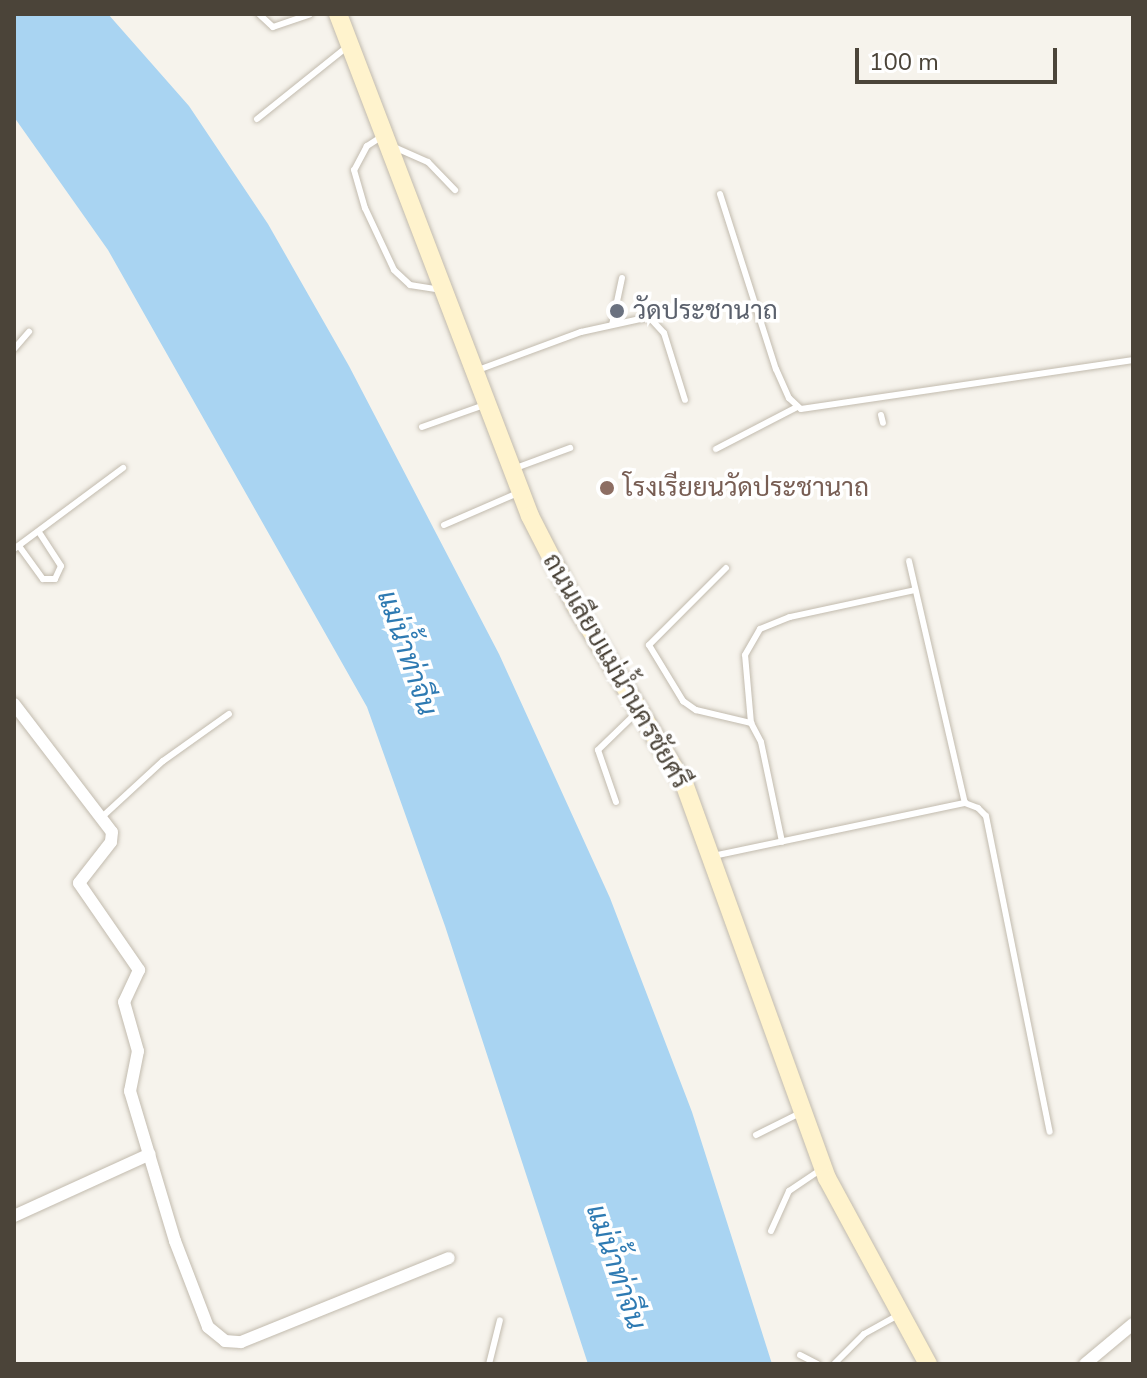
<!DOCTYPE html>
<html>
<head>
<meta charset="utf-8">
<style>
  body { margin:0 }
  #map { position:relative; width:1147px; height:1378px; overflow:hidden; background:#f6f3ec; font-family:"Nunito Sans",Sarabun,sans-serif }
  div>[style] { position:absolute }
  .water>* { inset:0; background:#a9d4f2 }
  .roads { filter:drop-shadow(0 0 2px #c2bbae) drop-shadow(0 0 2px #c2bbae) }
  .lane>* { height:6px; margin:-3px; padding:0 3px; transform-origin:3px; border-radius:3px; background:#fff }
  .street>* { height:12px; margin:-6px; padding:0 6px; transform-origin:6px; border-radius:6px; background:#fff }
  .secondary>* { height:18px; margin:-9px; padding:0 9px; transform-origin:9px; border-radius:9px; background:#fff3cd }
  .dots>* { width:22px; height:22px; translate:-50% -50%; box-sizing:border-box; border:4px solid #fff; border-radius:50% }
  span { translate:-50% -50%; white-space:nowrap; text-align:center; line-height:1.15; -webkit-text-stroke:7px #fff; paint-order:stroke }
  .worship-label { font-size:26px; color:#5b616d }
  .left { translate:0 -50%; text-align:left }
  .education-label { font-size:26px; color:#785e54 }
  .street-label { font-size:26px; color:#4b4439 }
  .water-label { font-size:28px; color:#2e7ab2; font-style:italic }
  .frame { position:absolute; inset:0; border:16px solid #4b4439; pointer-events:none }
  .scale { position:absolute; left:855px; top:48px; width:202px; height:36px; box-sizing:border-box; border:4px solid #4b4439; border-top:0; padding-left:10px; font-size:24px; line-height:28px; white-space:nowrap; color:#4b4439; -webkit-text-stroke:6px #fff; paint-order:stroke }
</style>
</head>
<body>
<div id="map">
  <div class="water">
    <i style="clip-path:polygon(14px 14px,108px 14px,189px 106px,268px 224px,349px 366px,499px 654px,610px 898px,692px 1112px,772px 1364px,588px 1364px,445px 926px,367px 707px,108px 250px,14px 117px)"></i>
  </div>
  <div class="roads">
    <div class="lane">
      <i style="left:259px;top:14px;width:19px;rotate:43deg"></i>
      <i style="left:273px;top:27px;width:39px;rotate:-19deg"></i>
      <i style="left:257px;top:119px;width:117px;rotate:-38.7deg"></i>
      <i style="left:381px;top:137px;width:17px;rotate:147deg"></i>
      <i style="left:367px;top:146px;width:27px;rotate:118deg"></i>
      <i style="left:354px;top:170px;width:40px;rotate:74deg"></i>
      <i style="left:365px;top:208px;width:68px;rotate:64.9deg"></i>
      <i style="left:394px;top:270px;width:22px;rotate:43deg"></i>
      <i style="left:410px;top:285px;width:31px;rotate:9deg"></i>
      <i style="left:394px;top:147px;width:37px;rotate:24deg"></i>
      <i style="left:428px;top:162px;width:39px;rotate:46deg"></i>
      <i style="left:720px;top:194px;width:184px;rotate:72.3deg"></i>
      <i style="left:776px;top:369px;width:32px;rotate:66deg"></i>
      <i style="left:789px;top:398px;width:16px;rotate:43deg"></i>
      <i style="left:801px;top:409px;width:336px;rotate:-8.4deg"></i>
      <i style="left:612px;top:325px;width:48px;rotate:-78deg"></i>
      <i style="left:14px;top:349px;width:23px;rotate:-49deg"></i>
      <i style="left:478px;top:370px;width:110px;rotate:-20.3deg"></i>
      <i style="left:581px;top:332px;width:70px;rotate:-12.4deg"></i>
      <i style="left:649px;top:317px;width:22px;rotate:47deg"></i>
      <i style="left:664px;top:333px;width:70px;rotate:72.6deg"></i>
      <i style="left:881px;top:415px;width:8px;rotate:76deg"></i>
      <i style="left:422px;top:427px;width:66px;rotate:-19.5deg"></i>
      <i style="left:716px;top:449px;width:91px;rotate:-27.4deg"></i>
      <i style="left:513px;top:469px;width:61px;rotate:-20.2deg"></i>
      <i style="left:444px;top:525px;width:81px;rotate:-23.4deg"></i>
      <i style="left:19px;top:546px;width:41px;rotate:54deg"></i>
      <i style="left:43px;top:579px;width:12px"></i>
      <i style="left:55px;top:579px;width:14px;rotate:-65deg"></i>
      <i style="left:61px;top:566px;width:38px;rotate:-123deg"></i>
      <i style="left:14px;top:549px;width:136px;rotate:-36.6deg"></i>
      <i style="left:909px;top:561px;width:248px;rotate:77deg"></i>
      <i style="left:726px;top:568px;width:109px;rotate:135deg"></i>
      <i style="left:649px;top:645px;width:66px;rotate:58.7deg"></i>
      <i style="left:683px;top:701px;width:16px;rotate:35deg"></i>
      <i style="left:696px;top:710px;width:57px;rotate:13.3deg"></i>
      <i style="left:751px;top:723px;width:21px;rotate:62deg"></i>
      <i style="left:761px;top:742px;width:102px;rotate:78.1deg"></i>
      <i style="left:751px;top:723px;width:68px;rotate:-95deg"></i>
      <i style="left:745px;top:655px;width:30px;rotate:-60deg"></i>
      <i style="left:760px;top:629px;width:32px;rotate:-22deg"></i>
      <i style="left:790px;top:617px;width:128px;rotate:-12.2deg"></i>
      <i style="left:616px;top:802px;width:55px;rotate:-109.1deg"></i>
      <i style="left:598px;top:750px;width:53px;rotate:-44.2deg"></i>
      <i style="left:102px;top:817px;width:83px;rotate:-42.6deg"></i>
      <i style="left:163px;top:761px;width:81px;rotate:-35.5deg"></i>
      <i style="left:713px;top:856px;width:258px;rotate:-11.9deg"></i>
      <i style="left:965px;top:803px;width:14px;rotate:21deg"></i>
      <i style="left:978px;top:808px;width:11px;rotate:45deg"></i>
      <i style="left:986px;top:816px;width:322px;rotate:78.6deg"></i>
      <i style="left:756px;top:1135px;width:49px;rotate:-26.6deg"></i>
      <i style="left:771px;top:1231px;width:44px;rotate:-65.8deg"></i>
      <i style="left:789px;top:1191px;width:40px;rotate:-34deg"></i>
      <i style="left:800px;top:1355px;width:20px;rotate:27deg"></i>
      <i style="left:489px;top:1364px;width:45px;rotate:-76deg"></i>
      <i style="left:834px;top:1364px;width:42px;rotate:-45deg"></i>
      <i style="left:864px;top:1334px;width:39px;rotate:-29deg"></i>
    </div>
    <div class="street">
      <i style="left:14px;top:704px;width:161px;rotate:52.6deg"></i>
      <i style="left:112px;top:832px;width:10px;rotate:96deg"></i>
      <i style="left:111px;top:842px;width:52px;rotate:128deg"></i>
      <i style="left:79px;top:883px;width:106px;rotate:55.4deg"></i>
      <i style="left:139px;top:970px;width:35px;rotate:115deg"></i>
      <i style="left:124px;top:1002px;width:51px;rotate:74.1deg"></i>
      <i style="left:138px;top:1051px;width:41px;rotate:101.3deg"></i>
      <i style="left:130px;top:1091px;width:157px;rotate:73.3deg"></i>
      <i style="left:175px;top:1241px;width:92px;rotate:69deg"></i>
      <i style="left:208px;top:1327px;width:22px;rotate:39deg"></i>
      <i style="left:225px;top:1341px;width:16px;rotate:4deg"></i>
      <i style="left:241px;top:1342px;width:224px;rotate:-22deg"></i>
      <i style="left:14px;top:1216px;width:149px;rotate:-24.5deg"></i>
      <i style="left:1085px;top:1364px;width:62px;rotate:-39.8deg"></i>
    </div>
    <div class="secondary">
      <i style="left:338px;top:14px;width:537px;rotate:69.07deg"></i>
      <i style="left:530px;top:516px;width:101px;rotate:62.9deg"></i>
      <i style="left:576px;top:606px;width:210px;rotate:58.8deg"></i>
      <i style="left:685px;top:786px;width:417px;rotate:70.1deg"></i>
      <i style="left:827px;top:1178px;width:212px;rotate:61.5deg"></i>
    </div>
  </div>
  <div class="dots">
    <i style="left:617px;top:311px;background:#6b7280"></i>
    <i style="left:607px;top:488px;background:#8d6e63"></i>
  </div>
  <div class="worship-label">
    <span class="left" style="left:633px;top:311px">วัดประชานาถ</span>
  </div>
  <div class="education-label">
    <span class="left" style="left:623px;top:488px">โรงเรียยนวัดประชานาถ</span>
  </div>
  <div class="street-label">
    <span style="left:616px;top:671px;rotate:60deg">ถนนเลียบแม่น้ำนครชัยศรี</span>
  </div>
  <div class="water-label">
    <span style="left:407px;top:653px;rotate:71deg">แม่น้ำท่าจีน</span>
    <span style="left:616px;top:1267px;rotate:71deg">แม่น้ำท่าจีน</span>
  </div>
  <div class="frame"></div>
  <div class="scale">100 m</div>
</div>
</body>
</html>
